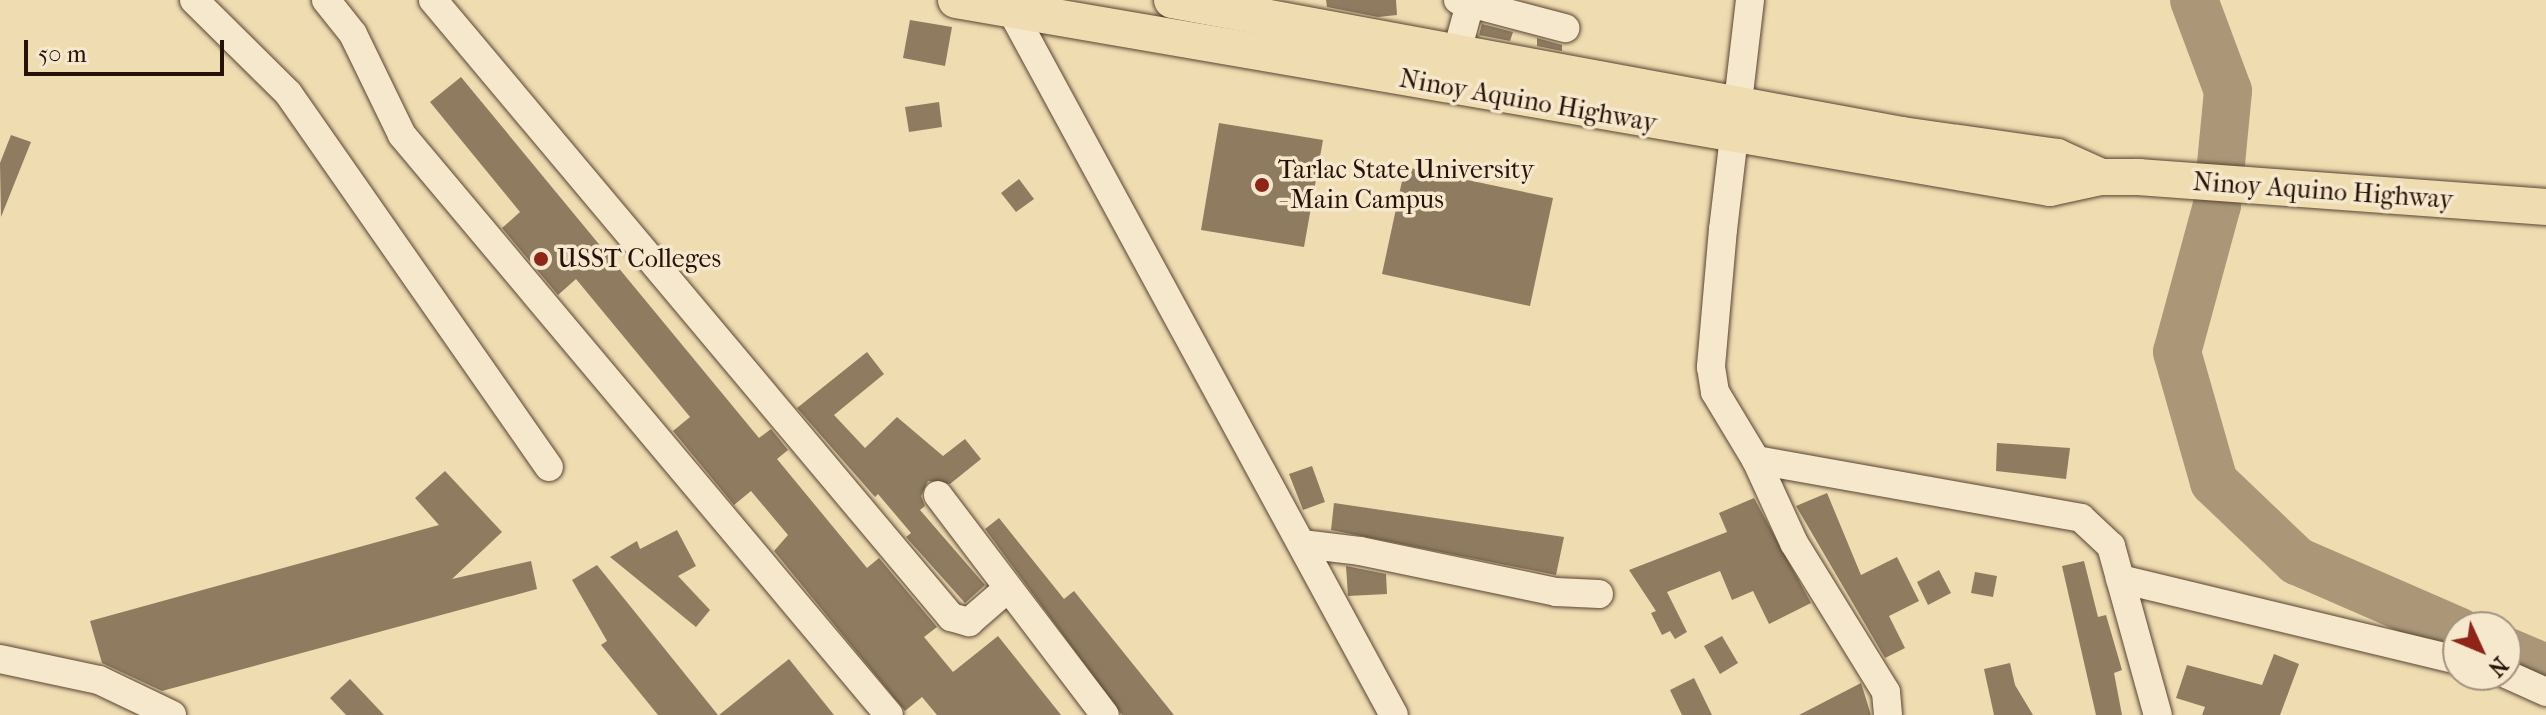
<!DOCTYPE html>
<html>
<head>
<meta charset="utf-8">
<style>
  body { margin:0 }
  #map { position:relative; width:2546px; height:715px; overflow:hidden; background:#efdcb1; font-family:"IM FELL French Canon",serif }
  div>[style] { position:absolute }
  .river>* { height:48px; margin:-24px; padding:0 24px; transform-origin:24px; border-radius:24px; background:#ab9778 }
  .building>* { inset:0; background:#8f7b60 }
  .roads { filter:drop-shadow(0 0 2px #594433) drop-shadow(0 0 2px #594433) }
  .minor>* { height:28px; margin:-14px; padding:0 14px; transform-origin:14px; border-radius:14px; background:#f5e8cc }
  .major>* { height:36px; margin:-18px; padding:0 18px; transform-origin:18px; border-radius:18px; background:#efdcb1 }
  .dots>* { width:22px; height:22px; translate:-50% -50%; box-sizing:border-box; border:4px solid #f5e8cc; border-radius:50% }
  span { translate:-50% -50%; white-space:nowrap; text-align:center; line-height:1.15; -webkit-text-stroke:7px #f5e8cc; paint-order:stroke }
  .street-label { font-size:26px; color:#271209 }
  .poi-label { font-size:26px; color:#271209 }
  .left { translate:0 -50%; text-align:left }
  .north { position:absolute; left:2442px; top:611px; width:80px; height:80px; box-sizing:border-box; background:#f5e8cc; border:2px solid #a3927e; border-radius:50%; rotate:134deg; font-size:22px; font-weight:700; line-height:32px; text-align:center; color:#271209 }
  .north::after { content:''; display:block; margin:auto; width:28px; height:36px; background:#8f2418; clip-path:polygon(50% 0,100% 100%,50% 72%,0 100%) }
  .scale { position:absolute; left:24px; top:40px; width:200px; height:36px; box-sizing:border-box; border:4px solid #271209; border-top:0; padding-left:10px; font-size:24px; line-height:28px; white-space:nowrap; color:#271209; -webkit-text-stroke:6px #f5e8cc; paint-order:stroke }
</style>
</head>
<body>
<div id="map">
  <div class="river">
    <i style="left:2194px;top:0;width:97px;rotate:69.5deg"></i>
    <i style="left:2228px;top:91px;width:115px;rotate:95.5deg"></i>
    <i style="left:2217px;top:205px;width:152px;rotate:105.2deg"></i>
    <i style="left:2177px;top:352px;width:135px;rotate:74.1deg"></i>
    <i style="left:2214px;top:482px;width:115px;rotate:43.6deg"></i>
    <i style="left:2297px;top:561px;width:176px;rotate:23.5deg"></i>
    <i style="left:2506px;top:651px;width:43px;rotate:23deg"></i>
  </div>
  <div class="building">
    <i style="clip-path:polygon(1326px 0,1396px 0,1397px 15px,1378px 17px,1327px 7px)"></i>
    <i style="clip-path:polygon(910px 20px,952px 27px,945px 66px,903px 58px)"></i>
    <i style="clip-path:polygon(1482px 24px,1513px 32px,1510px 41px,1479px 35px)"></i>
    <i style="clip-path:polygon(1537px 38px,1562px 45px,1562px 51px,1537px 46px)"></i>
    <i style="clip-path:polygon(461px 77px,759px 438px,771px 429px,788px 450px,777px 459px,867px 568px,879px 558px,937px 627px,924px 637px,953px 672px,998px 636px,1061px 715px,937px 715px,922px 697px,905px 711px,774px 551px,788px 535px,751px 491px,734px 505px,673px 431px,690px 417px,576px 279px,558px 295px,502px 228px,520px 212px,430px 102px)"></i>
    <i style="clip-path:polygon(939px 102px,942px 127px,909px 132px,905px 107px)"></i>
    <i style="clip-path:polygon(1219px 123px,1323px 140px,1304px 247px,1201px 230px)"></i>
    <i style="clip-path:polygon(11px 135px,31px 142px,1px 217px,0 163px)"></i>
    <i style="clip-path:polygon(1405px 167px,1553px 198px,1530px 306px,1382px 274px)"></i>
    <i style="clip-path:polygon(1019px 179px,1034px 199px,1016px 212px,1001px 193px)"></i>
    <i style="clip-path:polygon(867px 352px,884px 374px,834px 415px,865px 448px,897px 417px,943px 456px,965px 439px,981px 459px,950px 484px,928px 481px,921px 496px,925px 506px,920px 510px,985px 585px,965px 603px,906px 537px,911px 533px,878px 494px,875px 497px,797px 408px)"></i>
    <i style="clip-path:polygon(1997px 443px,2070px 448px,2066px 479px,1996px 471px)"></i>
    <i style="clip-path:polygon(1312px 466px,1325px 502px,1303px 510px,1289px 474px)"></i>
    <i style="clip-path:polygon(445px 471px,502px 532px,452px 579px,531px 561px,537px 589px,162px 691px,102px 663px,90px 621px,439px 525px,415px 498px)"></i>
    <i style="clip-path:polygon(1827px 493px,1861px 575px,1897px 557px,1919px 601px,1889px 616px,1905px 648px,1885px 658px,1796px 506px)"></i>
    <i style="clip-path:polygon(1754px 498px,1811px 603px,1769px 624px,1753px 591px,1732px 600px,1720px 571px,1667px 592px,1687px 632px,1675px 639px,1670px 631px,1662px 635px,1651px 613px,1656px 611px,1629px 570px,1727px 532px,1719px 513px)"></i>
    <i style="clip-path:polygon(1334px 503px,1564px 537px,1556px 575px,1331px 530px)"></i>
    <i style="clip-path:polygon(999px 518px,1064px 599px,1074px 591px,1174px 715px,1122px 715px,985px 529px)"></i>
    <i style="clip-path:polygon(677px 530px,696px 566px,678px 576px,710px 610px,696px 627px,610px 557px,637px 541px,640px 549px)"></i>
    <i style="clip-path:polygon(2084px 561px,2098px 617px,2106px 615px,2122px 670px,2114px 673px,2122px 715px,2096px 715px,2062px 566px)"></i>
    <i style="clip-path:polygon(597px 565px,718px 715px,658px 715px,601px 645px,607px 641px,572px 580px)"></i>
    <i style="clip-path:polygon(1346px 566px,1386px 574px,1387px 594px,1348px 596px)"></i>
    <i style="clip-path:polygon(1939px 570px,1951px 593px,1928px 605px,1917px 582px)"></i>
    <i style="clip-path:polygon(1975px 572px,1997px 576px,1993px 597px,1971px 593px)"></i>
    <i style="clip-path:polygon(1722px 636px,1738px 663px,1720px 674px,1704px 646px)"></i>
    <i style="clip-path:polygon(2274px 654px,2299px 664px,2280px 715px,2202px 715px,2205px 707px,2176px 698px,2187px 665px,2262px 685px)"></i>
    <i style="clip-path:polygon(789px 659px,834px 715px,719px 715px)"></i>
    <i style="clip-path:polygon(2010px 663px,2015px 685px,2033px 715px,1994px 715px,1984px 669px)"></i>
    <i style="clip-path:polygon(1694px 678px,1712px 715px,1682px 715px,1670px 690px)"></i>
    <i style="clip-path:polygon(350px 679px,384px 715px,346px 715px,330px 698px)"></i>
    <i style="clip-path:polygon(1861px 683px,1871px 715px,1799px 715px)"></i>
  </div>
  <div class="roads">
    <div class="minor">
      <i style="left:194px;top:0;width:132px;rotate:44.7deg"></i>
      <i style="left:288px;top:93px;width:456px;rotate:55.1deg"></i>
      <i style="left:326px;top:0;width:43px;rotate:51.5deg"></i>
      <i style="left:353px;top:34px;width:112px;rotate:64.1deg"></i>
      <i style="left:402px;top:135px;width:757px;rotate:49.98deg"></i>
      <i style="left:433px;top:0;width:806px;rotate:49.98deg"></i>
      <i style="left:951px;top:617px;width:19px;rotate:16deg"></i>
      <i style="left:969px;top:622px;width:49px;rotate:-40.9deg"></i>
      <i style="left:1458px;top:0;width:111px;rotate:14.7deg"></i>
      <i style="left:1750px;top:0;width:231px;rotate:96.7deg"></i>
      <i style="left:1723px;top:229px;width:139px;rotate:95deg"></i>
      <i style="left:1711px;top:367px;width:25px;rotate:81deg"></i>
      <i style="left:1715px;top:392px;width:79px;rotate:58.9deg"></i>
      <i style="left:1756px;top:460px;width:91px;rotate:65.4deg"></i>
      <i style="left:1794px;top:543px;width:175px;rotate:58.3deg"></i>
      <i style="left:1886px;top:692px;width:23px;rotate:85deg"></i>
      <i style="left:1011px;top:10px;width:802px;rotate:61.49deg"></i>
      <i style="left:1457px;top:51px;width:53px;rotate:-74.6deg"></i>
      <i style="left:1756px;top:460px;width:330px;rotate:10.1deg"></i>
      <i style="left:2081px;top:518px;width:41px;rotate:43deg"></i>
      <i style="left:2111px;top:546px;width:175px;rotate:74.5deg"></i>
      <i style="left:938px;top:495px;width:276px;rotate:52.8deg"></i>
      <i style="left:1302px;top:544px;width:58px;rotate:6.9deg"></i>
      <i style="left:1360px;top:551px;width:200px;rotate:11.8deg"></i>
      <i style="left:1556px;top:592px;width:43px;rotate:2.7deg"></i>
      <i style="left:2120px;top:579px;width:348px;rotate:13.5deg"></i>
      <i style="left:0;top:659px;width:101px;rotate:12deg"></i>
      <i style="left:99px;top:680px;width:81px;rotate:25.6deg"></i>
      <i style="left:2506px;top:674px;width:44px;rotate:24.2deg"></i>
    </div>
    <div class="major">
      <i style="left:956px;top:0;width:1110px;rotate:9.75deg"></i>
      <i style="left:2050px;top:188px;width:52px;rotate:-12.2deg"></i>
      <i style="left:2101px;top:177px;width:38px"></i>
      <i style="left:2139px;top:177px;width:408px;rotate:4.2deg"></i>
      <i style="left:1172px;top:0;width:742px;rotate:10.48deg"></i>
      <i style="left:1902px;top:135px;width:157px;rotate:8.1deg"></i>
      <i style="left:2057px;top:157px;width:48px;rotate:24.4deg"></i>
    </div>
  </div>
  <div class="dots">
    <i style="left:1262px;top:185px;background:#8f2418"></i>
    <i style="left:541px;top:259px;background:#8f2418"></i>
  </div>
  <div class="street-label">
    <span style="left:1528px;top:101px;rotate:10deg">Ninoy Aquino Highway</span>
    <span style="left:2323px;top:191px;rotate:4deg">Ninoy Aquino Highway</span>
  </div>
  <div class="poi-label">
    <span class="left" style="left:1278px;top:185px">Tarlac State University<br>- Main Campus</span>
    <span class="left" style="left:557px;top:259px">USST Colleges</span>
  </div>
  <div class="north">N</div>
  <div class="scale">50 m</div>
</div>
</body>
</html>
